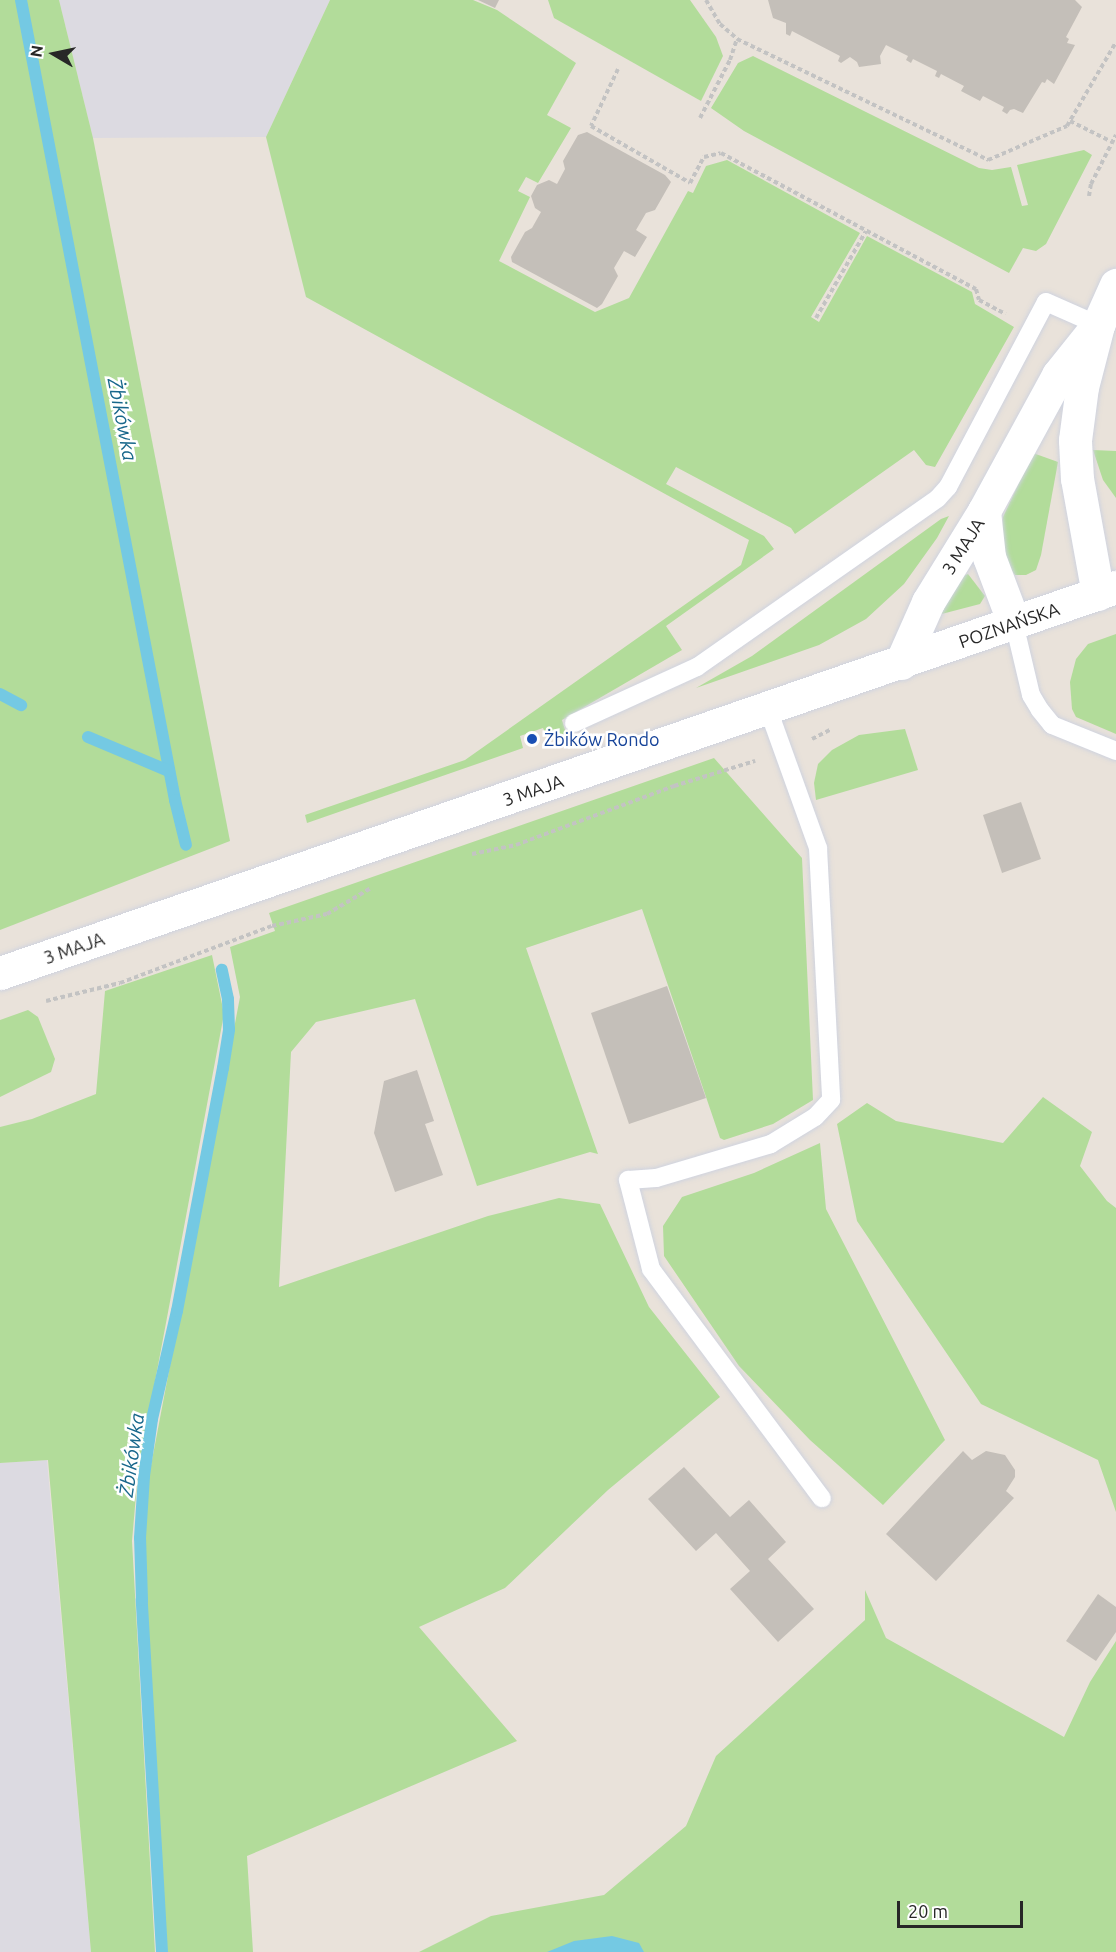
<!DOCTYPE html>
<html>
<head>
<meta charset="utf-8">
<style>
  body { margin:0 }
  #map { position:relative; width:1116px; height:1952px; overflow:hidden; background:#e9e2da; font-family:Ubuntu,sans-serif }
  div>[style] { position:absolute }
  .industrial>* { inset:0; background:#dcdae1 }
  .green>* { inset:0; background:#b2dc9a }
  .water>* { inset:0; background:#74c9e3 }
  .stream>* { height:12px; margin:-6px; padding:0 6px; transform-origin:6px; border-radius:6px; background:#74c9e3 }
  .building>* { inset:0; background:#c4bfb9 }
  .path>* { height:4px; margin-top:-2px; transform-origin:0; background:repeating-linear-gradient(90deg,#c3c3c3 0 4.5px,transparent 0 7.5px) }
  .roads { filter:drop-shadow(0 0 2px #cfd3df) drop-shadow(0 0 2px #cfd3df) }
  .lane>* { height:18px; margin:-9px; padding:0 9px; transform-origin:9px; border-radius:9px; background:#fff }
  .secondary>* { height:33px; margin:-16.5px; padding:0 16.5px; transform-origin:16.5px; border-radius:16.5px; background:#fff }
  .dots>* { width:16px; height:16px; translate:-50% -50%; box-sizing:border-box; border:3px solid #fff; border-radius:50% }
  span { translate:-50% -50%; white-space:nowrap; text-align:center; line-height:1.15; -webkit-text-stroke:5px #fff; paint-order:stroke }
  .street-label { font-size:18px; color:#272727 }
  .transit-label { font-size:18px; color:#164399 }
  .left { translate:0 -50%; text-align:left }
  .water-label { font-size:20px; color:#18678b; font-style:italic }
  .north { position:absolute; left:24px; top:24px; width:60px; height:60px; -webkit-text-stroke:4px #fff; paint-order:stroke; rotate:279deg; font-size:16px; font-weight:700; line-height:24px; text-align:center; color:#272727 }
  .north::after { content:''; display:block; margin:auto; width:21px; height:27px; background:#272727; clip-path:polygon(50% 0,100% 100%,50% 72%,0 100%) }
  .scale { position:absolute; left:897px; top:1901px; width:126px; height:27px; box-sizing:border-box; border:3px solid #272727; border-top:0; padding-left:8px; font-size:18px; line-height:21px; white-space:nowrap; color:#272727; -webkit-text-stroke:4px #fff; paint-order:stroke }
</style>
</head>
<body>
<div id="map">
  <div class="industrial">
    <i style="clip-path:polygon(59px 0,330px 0,266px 137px,93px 138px)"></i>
    <i style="clip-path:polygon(47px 1460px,91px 1952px,0 1952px,0 1463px)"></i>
  </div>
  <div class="green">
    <i style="clip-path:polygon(0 0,59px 0,93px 138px,230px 841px,0 930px)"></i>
    <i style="clip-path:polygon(330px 0,473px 0,497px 10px,576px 63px,547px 115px,571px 128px,538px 183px,526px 177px,518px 191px,530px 197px,499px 261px,595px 312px,629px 298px,688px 191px,693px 193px,706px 166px,727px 160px,860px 233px,811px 317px,819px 322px,867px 236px,972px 292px,975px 304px,1014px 327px,935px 467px,926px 465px,914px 450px,795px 534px,791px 528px,676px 467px,666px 484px,764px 536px,774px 549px,666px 626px,682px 650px,562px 720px,566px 733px,548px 739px,543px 728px,520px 736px,523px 748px,307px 823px,305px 815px,465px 760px,741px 565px,749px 540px,306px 297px,266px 137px)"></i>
    <i style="clip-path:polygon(548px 0,690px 0,716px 37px,723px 56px,701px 101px,554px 18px)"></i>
    <i style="clip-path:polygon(753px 56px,979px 168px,992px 170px,1011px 167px,1022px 206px,1028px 205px,1017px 165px,1084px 150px,1092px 155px,1046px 244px,1036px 251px,1023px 248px,1009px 273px,744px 131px,711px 108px,738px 63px)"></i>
    <i style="clip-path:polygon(1093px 450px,1116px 451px,1116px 498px,1103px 480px)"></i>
    <i style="clip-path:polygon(1033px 453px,1058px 462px,1041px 555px,1036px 570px,1026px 575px,1015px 575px,1004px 561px,1001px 537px,1003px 517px)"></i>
    <i style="clip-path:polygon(949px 516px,937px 538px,904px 584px,866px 619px,819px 645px,696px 688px,752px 656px,941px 519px)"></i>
    <i style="clip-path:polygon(968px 574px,985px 596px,980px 604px,934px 616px,960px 577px)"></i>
    <i style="clip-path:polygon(1116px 634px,1116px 734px,1076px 717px,1072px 709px,1070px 682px,1076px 659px,1088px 644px)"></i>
    <i style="clip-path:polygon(905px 729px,918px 770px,816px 800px,814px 783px,818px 764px,832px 750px,859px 735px)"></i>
    <i style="clip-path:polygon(714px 758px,802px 858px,813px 1100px,773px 1124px,724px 1140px,720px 1138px,642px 909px,526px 948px,598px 1154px,590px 1152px,477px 1186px,415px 999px,316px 1022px,291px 1052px,279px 1287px,488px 1216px,559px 1198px,600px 1204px,649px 1307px,720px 1397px,608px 1490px,505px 1588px,419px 1627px,517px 1741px,247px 1856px,253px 1952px,166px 1952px,143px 1537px,149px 1476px,240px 997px,230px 947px,275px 931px,269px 913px)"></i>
    <i style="clip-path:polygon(212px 955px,224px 1014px,138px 1472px,132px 1541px,155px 1952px,91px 1952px,48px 1460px,0 1463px,0 1127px,32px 1119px,96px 1094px,105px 991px)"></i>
    <i style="clip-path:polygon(28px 1010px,38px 1017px,55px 1059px,51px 1072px,0 1097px,0 1020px)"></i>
    <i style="clip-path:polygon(1043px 1097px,1092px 1132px,1080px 1166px,1107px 1201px,1116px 1208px,1116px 1512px,1098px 1460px,981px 1404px,857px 1221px,837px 1124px,867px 1103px,896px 1121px,1003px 1143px)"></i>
    <i style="clip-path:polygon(820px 1143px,826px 1209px,945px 1440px,883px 1505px,810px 1440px,739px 1366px,664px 1256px,663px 1226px,682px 1197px,754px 1173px)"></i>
    <i style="clip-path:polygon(865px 1590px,886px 1638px,1064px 1737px,1090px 1682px,1116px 1641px,1116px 1952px,419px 1952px,491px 1916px,604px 1895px,686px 1826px,716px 1756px,865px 1620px)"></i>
  </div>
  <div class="water">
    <i style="clip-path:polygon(612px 1936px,639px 1943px,644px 1952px,547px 1952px,574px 1941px)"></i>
  </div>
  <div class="stream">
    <i style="left:21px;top:0;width:815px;rotate:79.1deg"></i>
    <i style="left:175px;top:800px;width:46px;rotate:76.3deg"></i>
    <i style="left:0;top:694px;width:24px;rotate:28deg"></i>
    <i style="left:88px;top:737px;width:88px;rotate:22.8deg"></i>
    <i style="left:162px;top:1952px;width:353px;rotate:-93.3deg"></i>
    <i style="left:142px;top:1600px;width:62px;rotate:-91.8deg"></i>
    <i style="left:140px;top:1538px;width:62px;rotate:-86.3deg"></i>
    <i style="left:144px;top:1476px;width:58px;rotate:-82deg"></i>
    <i style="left:152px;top:1419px;width:111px;rotate:-77deg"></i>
    <i style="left:177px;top:1311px;width:247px;rotate:-79.3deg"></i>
    <i style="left:223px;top:1068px;width:39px;rotate:-81deg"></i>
    <i style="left:229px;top:1029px;width:30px;rotate:-92deg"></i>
    <i style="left:228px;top:999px;width:30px;rotate:-102deg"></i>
  </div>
  <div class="building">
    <i style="clip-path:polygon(478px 0,499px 0,495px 8px)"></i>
    <i style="clip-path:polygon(768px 0,1075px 0,1082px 7px,1066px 37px,1069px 39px,1067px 43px,1075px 45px,1054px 84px,1047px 79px,1045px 83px,1042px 82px,1023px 113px,1014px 109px,1010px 110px,1007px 114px,1002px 111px,1004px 107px,983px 96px,980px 101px,961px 91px,964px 86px,941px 74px,939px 78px,935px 76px,937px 71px,913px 59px,911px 63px,906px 60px,908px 56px,886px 45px,880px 56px,881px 64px,859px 67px,857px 62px,850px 57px,841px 63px,838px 61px,840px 56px,792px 31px,790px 36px,786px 34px,786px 23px,773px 18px)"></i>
    <i style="clip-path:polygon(587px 132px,665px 175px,671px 182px,655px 210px,646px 213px,636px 230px,647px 237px,635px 257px,624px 251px,614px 268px,618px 276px,602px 304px,597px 308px,512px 262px,511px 257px,525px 232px,532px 228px,541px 212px,535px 208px,531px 196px,537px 185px,549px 180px,557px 184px,565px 169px,563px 161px,578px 135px)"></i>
    <i style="clip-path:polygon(1021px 802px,1041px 859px,1002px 873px,983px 815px)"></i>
    <i style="clip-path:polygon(667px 986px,706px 1098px,629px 1124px,591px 1013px)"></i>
    <i style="clip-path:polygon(417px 1070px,434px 1121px,425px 1124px,443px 1175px,395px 1192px,374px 1133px,384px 1081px)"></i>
    <i style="clip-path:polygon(963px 1451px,972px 1460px,986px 1451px,1005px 1455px,1015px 1470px,1015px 1477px,1006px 1491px,1014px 1498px,936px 1581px,886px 1534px)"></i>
    <i style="clip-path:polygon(684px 1467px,730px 1517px,749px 1500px,786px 1542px,768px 1559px,814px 1609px,778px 1642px,730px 1589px,750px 1571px,716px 1533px,696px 1551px,648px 1499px)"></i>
    <i style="clip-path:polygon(1098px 1594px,1116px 1607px,1116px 1632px,1096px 1661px,1066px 1641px)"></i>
  </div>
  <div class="path">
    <i style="left:706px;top:0;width:28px;rotate:60deg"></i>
    <i style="left:720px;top:24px;width:23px;rotate:41deg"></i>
    <i style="left:737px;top:39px;width:279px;rotate:25.7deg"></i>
    <i style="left:988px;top:160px;width:86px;rotate:-23.3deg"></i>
    <i style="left:1067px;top:126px;width:97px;rotate:-59.7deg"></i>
    <i style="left:618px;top:69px;width:63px;rotate:115.3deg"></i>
    <i style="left:591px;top:126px;width:114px;rotate:29.9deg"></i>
    <i style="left:690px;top:183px;width:30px;rotate:-62deg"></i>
    <i style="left:704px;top:157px;width:17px;rotate:-13deg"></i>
    <i style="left:721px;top:153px;width:289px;rotate:28.1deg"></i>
    <i style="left:976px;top:289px;width:11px;rotate:75deg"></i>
    <i style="left:979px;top:300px;width:30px;rotate:28deg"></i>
    <i style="left:700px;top:118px;width:65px;rotate:-62.7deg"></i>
    <i style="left:730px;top:60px;width:22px;rotate:-72deg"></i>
    <i style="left:1070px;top:121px;width:47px;rotate:26.6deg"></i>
    <i style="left:1089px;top:196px;width:12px;rotate:-81deg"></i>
    <i style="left:1091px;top:184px;width:55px;rotate:-63deg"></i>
    <i style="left:816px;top:318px;width:100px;rotate:-60.1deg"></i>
    <i style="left:812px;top:739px;width:22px;rotate:-27deg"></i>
    <i style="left:472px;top:854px;width:45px;rotate:-11.6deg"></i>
    <i style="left:516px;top:845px;width:169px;rotate:-20.5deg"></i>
    <i style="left:674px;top:786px;width:85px;rotate:-17.2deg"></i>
    <i style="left:46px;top:1001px;width:76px;rotate:-13.7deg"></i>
    <i style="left:120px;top:983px;width:162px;rotate:-20.6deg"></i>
    <i style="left:272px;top:926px;width:56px;rotate:-12.3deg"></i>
    <i style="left:327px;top:914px;width:51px;rotate:-30.6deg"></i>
  </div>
  <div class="roads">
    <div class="lane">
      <i style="left:1014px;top:623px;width:74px;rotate:76.7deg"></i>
      <i style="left:1031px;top:695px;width:17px;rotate:59deg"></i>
      <i style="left:1040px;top:710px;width:19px;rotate:51deg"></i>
      <i style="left:1052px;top:725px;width:69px;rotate:22.1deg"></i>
      <i style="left:768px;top:709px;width:148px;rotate:70.2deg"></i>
      <i style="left:818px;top:848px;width:252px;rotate:87deg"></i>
      <i style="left:831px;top:1100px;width:23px;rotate:133deg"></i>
      <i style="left:815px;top:1117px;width:52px;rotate:148.5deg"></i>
      <i style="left:771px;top:1144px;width:120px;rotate:163.5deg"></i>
      <i style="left:656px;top:1178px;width:28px;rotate:176deg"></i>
      <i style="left:628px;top:1180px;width:92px;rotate:75.5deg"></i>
      <i style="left:651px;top:1269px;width:286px;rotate:53.3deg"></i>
      <i style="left:574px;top:723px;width:135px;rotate:-24.5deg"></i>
      <i style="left:697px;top:667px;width:294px;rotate:-35deg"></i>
      <i style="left:938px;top:498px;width:15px;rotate:-48deg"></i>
      <i style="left:948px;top:487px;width:209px;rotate:-62.1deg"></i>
      <i style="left:1046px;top:302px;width:57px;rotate:23.9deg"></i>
    </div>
    <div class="secondary">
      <i style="left:984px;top:511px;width:46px;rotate:83.8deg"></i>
      <i style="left:989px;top:557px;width:71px;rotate:69.3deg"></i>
      <i style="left:1098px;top:594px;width:117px;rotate:-100.3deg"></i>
      <i style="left:1077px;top:479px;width:39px;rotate:-93deg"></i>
      <i style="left:1075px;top:440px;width:53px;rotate:-82.5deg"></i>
      <i style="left:1082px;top:387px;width:64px;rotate:-75.5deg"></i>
      <i style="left:1098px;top:325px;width:44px;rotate:-65.8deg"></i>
      <i style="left:901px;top:663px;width:67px;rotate:-66.1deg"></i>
      <i style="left:928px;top:602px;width:107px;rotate:-58.4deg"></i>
      <i style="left:984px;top:511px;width:155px;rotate:-61.4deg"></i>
      <i style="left:1058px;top:375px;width:64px;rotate:-51.3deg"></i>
      <i style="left:0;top:973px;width:1181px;rotate:-19.08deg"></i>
    </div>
  </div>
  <div class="dots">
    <i style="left:532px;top:739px;background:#1a4fb4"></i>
  </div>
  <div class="street-label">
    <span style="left:963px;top:546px;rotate:-58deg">3 MAJA</span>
    <span style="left:1009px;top:625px;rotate:-19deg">POZNAŃSKA</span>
    <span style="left:533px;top:790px;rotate:-19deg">3 MAJA</span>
    <span style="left:74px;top:948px;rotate:-19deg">3 MAJA</span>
  </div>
  <div class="transit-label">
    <span class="left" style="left:544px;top:739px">Żbików Rondo</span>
  </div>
  <div class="water-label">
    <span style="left:123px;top:419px;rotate:79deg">Żbikówka</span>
    <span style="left:131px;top:1455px;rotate:-82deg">Żbikówka</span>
  </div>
  <div class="north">N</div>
  <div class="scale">20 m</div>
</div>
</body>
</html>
